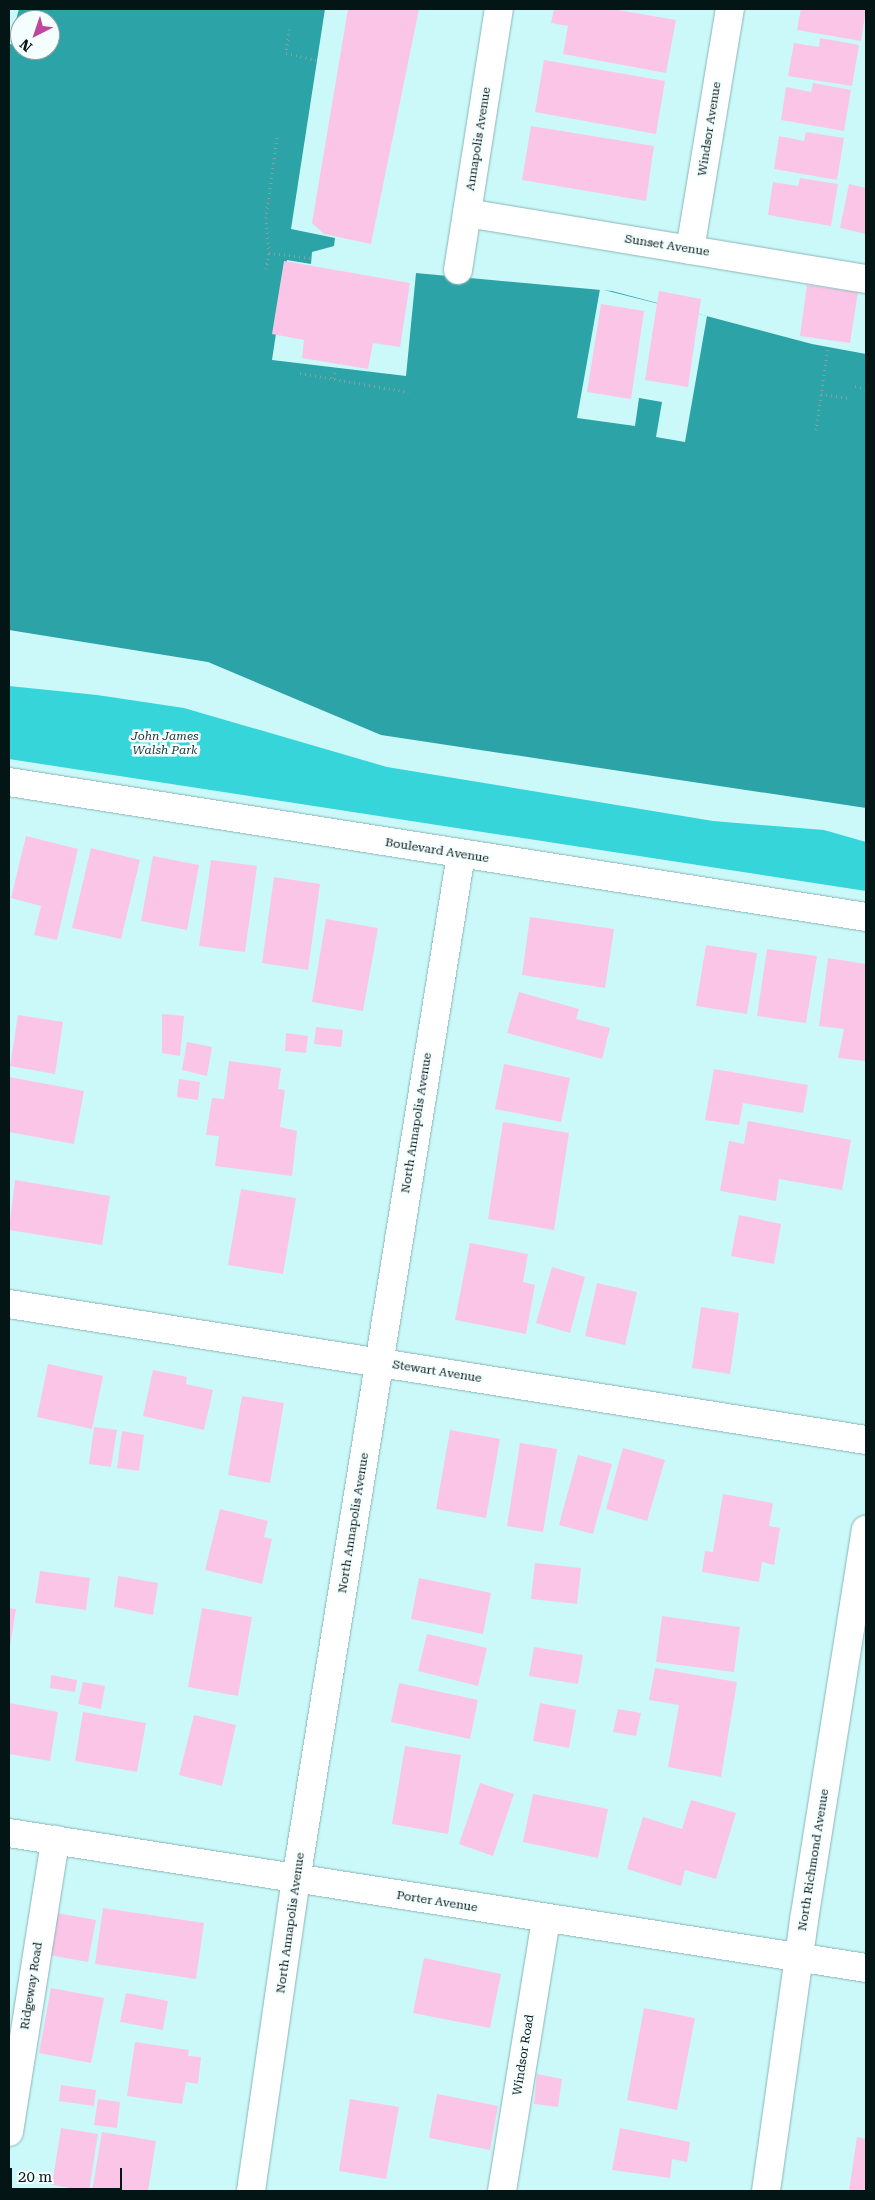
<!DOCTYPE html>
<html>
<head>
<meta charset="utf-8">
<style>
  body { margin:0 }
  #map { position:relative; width:875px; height:2200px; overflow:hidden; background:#cbf9fa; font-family:"Roboto Serif",serif }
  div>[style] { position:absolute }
  .green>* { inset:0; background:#36d5da }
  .water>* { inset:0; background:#2ba3a7 }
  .pier>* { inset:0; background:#cbf9fa }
  .building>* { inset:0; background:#fbc5e7 }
  .path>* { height:3px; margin-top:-1.5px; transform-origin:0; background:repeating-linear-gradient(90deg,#80a3a3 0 1px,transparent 0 5px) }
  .roads { filter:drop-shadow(0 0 1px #89b5b6) drop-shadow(0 0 1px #89b5b6) }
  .minor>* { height:28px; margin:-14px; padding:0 14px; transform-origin:14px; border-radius:14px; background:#fff }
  span { translate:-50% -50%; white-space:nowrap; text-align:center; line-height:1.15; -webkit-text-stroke:5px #f5fefe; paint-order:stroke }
  .street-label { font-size:12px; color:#041515 }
  .park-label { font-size:12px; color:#203a3a; font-style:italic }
  .frame { position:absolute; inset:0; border:10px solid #041515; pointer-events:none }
  .north { position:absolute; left:10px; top:10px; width:50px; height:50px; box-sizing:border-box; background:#f5fefe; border:1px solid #95a1a1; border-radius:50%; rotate:221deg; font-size:14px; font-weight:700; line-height:20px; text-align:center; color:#041515 }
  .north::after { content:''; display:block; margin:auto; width:18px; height:22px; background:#be479d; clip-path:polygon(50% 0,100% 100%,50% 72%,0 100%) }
  .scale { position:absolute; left:10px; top:2168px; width:112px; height:22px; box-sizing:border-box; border:2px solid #041515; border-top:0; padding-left:6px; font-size:15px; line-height:18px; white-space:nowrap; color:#041515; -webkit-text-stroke:4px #f5fefe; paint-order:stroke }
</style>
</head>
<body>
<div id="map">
  <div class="green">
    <i style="clip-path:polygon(9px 686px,97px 695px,184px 708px,387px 767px,713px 821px,824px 830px,866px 842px,866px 891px,9px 759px)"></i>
  </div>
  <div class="water">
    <i style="clip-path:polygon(evenodd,9px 9px,325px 9px,291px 229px,335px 238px,334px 246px,312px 252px,311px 264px,287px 260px,272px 360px,406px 376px,416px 273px,612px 291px,812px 344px,866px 354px,866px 808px,381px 735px,208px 662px,9px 630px,9px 9px,20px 20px,50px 20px,50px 50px,20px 50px,20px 20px)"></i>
  </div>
  <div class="pier">
    <i style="clip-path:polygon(9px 9px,19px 9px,12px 35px,20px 38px,20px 46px,10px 44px,9px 47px)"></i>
    <i style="clip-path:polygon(600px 289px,707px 316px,685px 442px,656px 437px,662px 402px,639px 398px,635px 426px,577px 418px)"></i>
  </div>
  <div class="building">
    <i style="clip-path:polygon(348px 9px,419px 9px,371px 244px,324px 234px,312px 223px)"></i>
    <i style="clip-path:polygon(554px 9px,612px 9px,676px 20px,666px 73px,563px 54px,568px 26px,551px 23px)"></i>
    <i style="clip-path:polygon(801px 9px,866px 9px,861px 41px,797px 30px)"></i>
    <i style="clip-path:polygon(820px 38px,859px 45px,852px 86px,788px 76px,794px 43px,819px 47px)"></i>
    <i style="clip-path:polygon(544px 60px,665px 81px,656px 134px,535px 112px)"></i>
    <i style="clip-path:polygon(813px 83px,851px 90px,844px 131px,781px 120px,786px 87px,811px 92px)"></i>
    <i style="clip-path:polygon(531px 126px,654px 146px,646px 201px,522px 180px)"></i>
    <i style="clip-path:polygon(806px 132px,844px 138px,837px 180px,774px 169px,779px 136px,804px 141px)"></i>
    <i style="clip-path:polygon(800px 178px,838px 184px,831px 226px,768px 215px,773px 182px,798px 186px)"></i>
    <i style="clip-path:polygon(849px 184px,866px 188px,866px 234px,840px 228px)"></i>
    <i style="clip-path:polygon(284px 261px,410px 283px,400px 347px,373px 343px,368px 369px,302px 358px,304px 340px,272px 334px)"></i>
    <i style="clip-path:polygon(807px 285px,858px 292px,850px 343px,800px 336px)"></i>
    <i style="clip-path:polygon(659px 291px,701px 299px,688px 387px,645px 380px)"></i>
    <i style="clip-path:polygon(601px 304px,644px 311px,631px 399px,587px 392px)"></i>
    <i style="clip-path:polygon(26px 836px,78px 849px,57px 940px,34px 935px,41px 906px,11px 898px)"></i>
    <i style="clip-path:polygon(91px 848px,140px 860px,121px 939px,72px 928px)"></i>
    <i style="clip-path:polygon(153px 856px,199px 865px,187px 930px,141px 921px)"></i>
    <i style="clip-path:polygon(211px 860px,257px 866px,245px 952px,199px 946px)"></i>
    <i style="clip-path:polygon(274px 877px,320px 884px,308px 970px,262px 963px)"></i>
    <i style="clip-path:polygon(530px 917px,614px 929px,605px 988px,522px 975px)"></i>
    <i style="clip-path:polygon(326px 919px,378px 928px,363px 1011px,312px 1002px)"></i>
    <i style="clip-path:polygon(706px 945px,757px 953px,747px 1014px,696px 1006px)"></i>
    <i style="clip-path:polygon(767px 949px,817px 956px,806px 1023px,757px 1016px)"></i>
    <i style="clip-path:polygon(828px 958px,866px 964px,866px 1061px,838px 1058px,844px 1029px,819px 1026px)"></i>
    <i style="clip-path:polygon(519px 992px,579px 1009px,576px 1019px,610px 1028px,602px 1059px,507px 1033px)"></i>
    <i style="clip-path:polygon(162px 1014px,184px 1016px,180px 1056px,162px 1053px)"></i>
    <i style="clip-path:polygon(18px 1015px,63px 1022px,55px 1074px,10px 1066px)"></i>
    <i style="clip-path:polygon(316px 1027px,343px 1030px,341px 1047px,314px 1044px)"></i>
    <i style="clip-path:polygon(286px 1033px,308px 1036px,306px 1053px,285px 1051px)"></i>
    <i style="clip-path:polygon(187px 1042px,212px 1047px,207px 1076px,182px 1070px)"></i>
    <i style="clip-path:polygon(229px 1061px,281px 1068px,278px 1089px,285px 1090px,280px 1127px,297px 1131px,292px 1176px,215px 1166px,219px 1136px,206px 1135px,212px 1098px,224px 1099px)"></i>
    <i style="clip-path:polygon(504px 1064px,570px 1078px,561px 1122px,495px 1109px)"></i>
    <i style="clip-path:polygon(714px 1069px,808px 1085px,803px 1113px,743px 1103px,739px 1125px,705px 1120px)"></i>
    <i style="clip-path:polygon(9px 1077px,84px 1091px,74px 1144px,9px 1132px)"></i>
    <i style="clip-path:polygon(179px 1079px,200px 1082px,198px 1100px,177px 1097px)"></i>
    <i style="clip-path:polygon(748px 1121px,851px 1140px,842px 1190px,779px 1179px,776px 1201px,720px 1191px,729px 1141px,744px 1144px)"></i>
    <i style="clip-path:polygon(503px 1122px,569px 1133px,554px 1230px,488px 1219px)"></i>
    <i style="clip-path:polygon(15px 1180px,110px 1196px,102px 1245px,9px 1230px)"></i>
    <i style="clip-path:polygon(241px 1189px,296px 1198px,283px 1274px,228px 1265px)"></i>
    <i style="clip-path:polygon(739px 1215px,781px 1224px,774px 1264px,731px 1256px)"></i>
    <i style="clip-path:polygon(470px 1243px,528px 1254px,523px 1282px,535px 1285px,526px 1334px,455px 1320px)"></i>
    <i style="clip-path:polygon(552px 1267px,585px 1277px,570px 1333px,536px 1323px)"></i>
    <i style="clip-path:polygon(597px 1283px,637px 1292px,625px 1345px,585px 1336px)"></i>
    <i style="clip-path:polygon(701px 1307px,739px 1313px,730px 1374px,692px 1368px)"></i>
    <i style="clip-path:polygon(48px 1364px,103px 1376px,92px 1429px,37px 1417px)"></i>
    <i style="clip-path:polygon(153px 1370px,187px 1377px,186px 1384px,213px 1390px,204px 1430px,143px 1416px)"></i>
    <i style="clip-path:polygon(242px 1396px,284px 1403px,270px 1483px,228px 1475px)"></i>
    <i style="clip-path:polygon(94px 1427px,117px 1430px,111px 1467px,89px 1464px)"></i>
    <i style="clip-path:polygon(450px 1430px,500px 1439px,486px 1518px,436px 1509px)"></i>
    <i style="clip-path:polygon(122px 1431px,144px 1435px,139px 1471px,117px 1468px)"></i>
    <i style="clip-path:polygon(520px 1443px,557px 1449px,543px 1532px,507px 1526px)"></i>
    <i style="clip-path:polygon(623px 1448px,665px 1460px,647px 1521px,606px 1509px)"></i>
    <i style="clip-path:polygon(578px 1455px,612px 1464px,593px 1534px,559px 1525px)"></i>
    <i style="clip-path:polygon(723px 1494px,773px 1503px,769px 1526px,780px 1528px,774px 1565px,762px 1562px,759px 1582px,702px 1572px,705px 1551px,713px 1552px)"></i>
    <i style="clip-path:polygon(220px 1509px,268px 1521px,264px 1537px,272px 1539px,262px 1584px,205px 1570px)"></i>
    <i style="clip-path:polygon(535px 1563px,581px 1568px,577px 1604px,531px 1599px)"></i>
    <i style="clip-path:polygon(40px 1571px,90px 1578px,86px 1610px,35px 1603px)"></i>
    <i style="clip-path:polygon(118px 1576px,158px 1583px,153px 1615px,114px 1607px)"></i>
    <i style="clip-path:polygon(419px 1578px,491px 1593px,483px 1634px,411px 1619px)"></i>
    <i style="clip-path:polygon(9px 1608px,16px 1609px,10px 1646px,9px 1646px)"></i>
    <i style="clip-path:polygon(202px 1608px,252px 1617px,238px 1696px,188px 1687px)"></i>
    <i style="clip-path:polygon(662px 1616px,740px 1627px,734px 1672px,656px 1662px)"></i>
    <i style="clip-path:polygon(427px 1634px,487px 1648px,478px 1686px,418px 1671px)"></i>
    <i style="clip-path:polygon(534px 1647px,583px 1655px,578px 1684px,529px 1676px)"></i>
    <i style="clip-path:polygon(655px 1668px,737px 1682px,721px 1777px,668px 1767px,679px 1705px,649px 1700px)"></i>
    <i style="clip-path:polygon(51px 1675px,77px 1680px,75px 1692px,50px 1688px)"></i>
    <i style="clip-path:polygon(83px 1682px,105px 1686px,101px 1709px,78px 1704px)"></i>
    <i style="clip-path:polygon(399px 1683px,478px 1700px,470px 1739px,391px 1722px)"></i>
    <i style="clip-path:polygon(9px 1703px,58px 1712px,50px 1761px,9px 1754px)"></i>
    <i style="clip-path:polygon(540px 1703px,576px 1710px,569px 1748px,533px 1741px)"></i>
    <i style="clip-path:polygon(618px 1709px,641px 1713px,636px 1736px,613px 1732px)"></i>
    <i style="clip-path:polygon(83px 1712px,146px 1723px,137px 1772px,75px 1761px)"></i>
    <i style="clip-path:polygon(194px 1715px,236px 1725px,222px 1786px,179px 1775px)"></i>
    <i style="clip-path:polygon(405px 1746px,461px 1755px,448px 1834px,392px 1824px)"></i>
    <i style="clip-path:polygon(480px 1783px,514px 1794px,493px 1856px,459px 1844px)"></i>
    <i style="clip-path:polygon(533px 1794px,608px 1809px,598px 1858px,523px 1842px)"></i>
    <i style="clip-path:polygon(691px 1800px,736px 1813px,716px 1879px,685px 1870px,681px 1886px,627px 1869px,643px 1817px,682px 1829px)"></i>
    <i style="clip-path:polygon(103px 1908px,204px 1923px,196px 1979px,95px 1964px)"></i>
    <i style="clip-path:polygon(57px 1913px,96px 1920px,88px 1962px,49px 1955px)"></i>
    <i style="clip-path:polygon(424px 1958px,501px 1974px,490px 2028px,413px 2013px)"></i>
    <i style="clip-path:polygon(51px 1988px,104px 1998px,91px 2063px,39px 2053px)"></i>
    <i style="clip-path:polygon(126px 1993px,168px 2001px,163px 2030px,120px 2022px)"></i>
    <i style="clip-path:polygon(644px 2008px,695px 2018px,677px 2110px,627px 2100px)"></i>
    <i style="clip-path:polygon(135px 2042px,189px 2050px,188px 2056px,201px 2057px,198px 2084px,186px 2082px,182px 2104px,127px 2096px)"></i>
    <i style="clip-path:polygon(537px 2074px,562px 2079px,558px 2107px,534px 2104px)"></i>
    <i style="clip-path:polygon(61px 2085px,96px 2090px,94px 2106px,59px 2101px)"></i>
    <i style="clip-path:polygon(437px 2094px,498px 2106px,490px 2150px,429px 2138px)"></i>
    <i style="clip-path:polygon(98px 2099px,120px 2102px,117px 2128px,94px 2125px)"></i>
    <i style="clip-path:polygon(350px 2099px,399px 2107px,386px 2179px,339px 2171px)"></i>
    <i style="clip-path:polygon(61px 2128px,98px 2134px,89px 2191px,52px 2185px)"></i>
    <i style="clip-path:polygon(620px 2128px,690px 2142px,687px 2162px,672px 2159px,670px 2178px,612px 2170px)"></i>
    <i style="clip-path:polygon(102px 2132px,156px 2141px,148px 2191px,92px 2191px)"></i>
    <i style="clip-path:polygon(857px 2137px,866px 2139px,866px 2191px,849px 2191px)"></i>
  </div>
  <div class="path">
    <i style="left:289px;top:29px;width:24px;rotate:97deg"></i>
    <i style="left:286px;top:53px;width:32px;rotate:13deg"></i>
    <i style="left:269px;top:253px;width:35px;rotate:-95deg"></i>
    <i style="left:266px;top:218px;width:82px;rotate:-82.3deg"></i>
    <i style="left:266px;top:269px;width:16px;rotate:-79deg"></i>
    <i style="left:269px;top:253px;width:43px;rotate:6.6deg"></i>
    <i style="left:300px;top:373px;width:110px;rotate:10deg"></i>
    <i style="left:333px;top:378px;width:10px;rotate:-73deg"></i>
    <i style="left:855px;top:386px;width:11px;rotate:15deg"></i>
    <i style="left:821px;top:394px;width:30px;rotate:8deg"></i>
    <i style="left:816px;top:430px;width:84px;rotate:-81.8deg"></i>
  </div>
  <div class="roads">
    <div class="minor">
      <i style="left:467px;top:213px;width:404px;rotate:9.4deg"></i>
      <i style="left:690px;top:250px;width:244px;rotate:-80.6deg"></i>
      <i style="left:458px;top:270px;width:264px;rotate:-81.1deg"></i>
      <i style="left:9px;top:782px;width:868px;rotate:8.95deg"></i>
      <i style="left:9px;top:1304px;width:868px;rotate:9.02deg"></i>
      <i style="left:9px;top:1833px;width:868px;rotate:8.95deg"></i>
      <i style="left:9px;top:2132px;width:296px;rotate:-81deg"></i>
      <i style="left:251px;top:2191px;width:314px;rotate:-81.8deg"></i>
      <i style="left:296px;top:1880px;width:1038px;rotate:-80.86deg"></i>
      <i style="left:502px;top:2191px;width:276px;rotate:-80.8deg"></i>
      <i style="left:766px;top:2191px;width:274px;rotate:-82deg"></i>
      <i style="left:804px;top:1920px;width:395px;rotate:-81deg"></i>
    </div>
  </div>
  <div class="street-label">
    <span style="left:710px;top:129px;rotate:-81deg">Windsor Avenue</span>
    <span style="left:479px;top:139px;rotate:-81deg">Annapolis Avenue</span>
    <span style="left:667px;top:246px;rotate:9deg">Sunset Avenue</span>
    <span style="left:437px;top:851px;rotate:9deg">Boulevard Avenue</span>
    <span style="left:417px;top:1123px;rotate:-81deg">North Annapolis Avenue</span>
    <span style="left:437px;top:1372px;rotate:9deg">Stewart Avenue</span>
    <span style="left:354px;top:1523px;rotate:-81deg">North Annapolis Avenue</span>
    <span style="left:814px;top:1860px;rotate:-81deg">North Richmond Avenue</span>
    <span style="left:437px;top:1902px;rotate:9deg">Porter Avenue</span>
    <span style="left:291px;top:1923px;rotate:-82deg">North Annapolis Avenue</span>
    <span style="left:32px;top:1986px;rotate:-81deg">Ridgeway Road</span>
    <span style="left:524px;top:2055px;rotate:-81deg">Windsor Road</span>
  </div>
  <div class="park-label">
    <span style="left:165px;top:744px">John James<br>Walsh Park</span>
  </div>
  <div class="frame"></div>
  <div class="north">N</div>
  <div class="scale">20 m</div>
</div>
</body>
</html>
